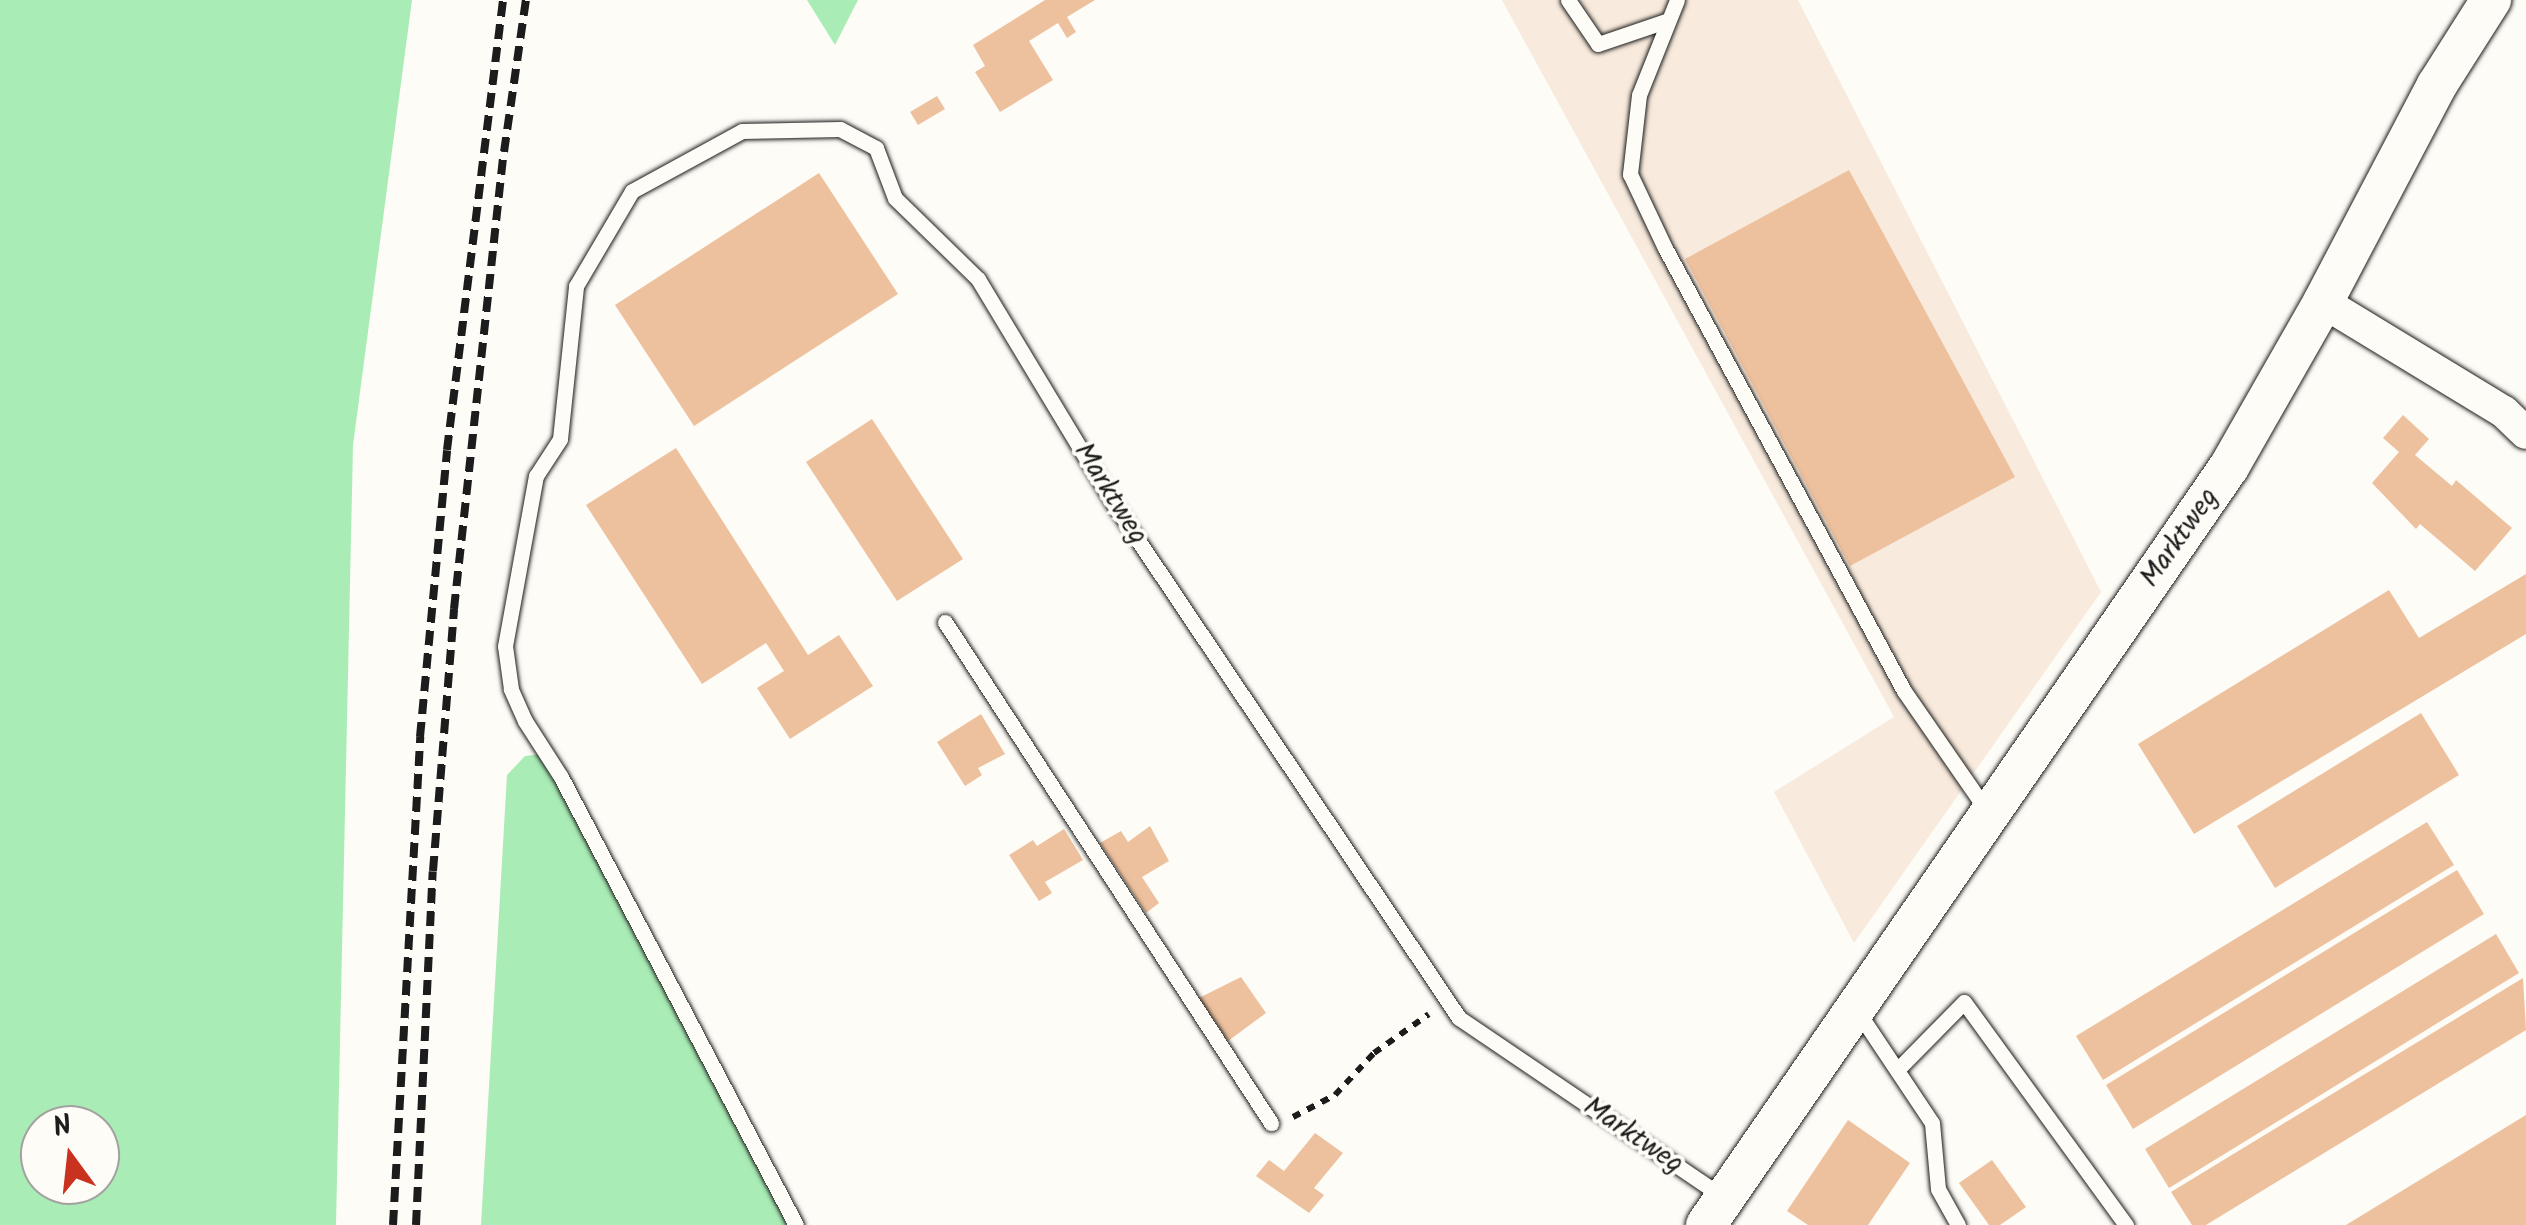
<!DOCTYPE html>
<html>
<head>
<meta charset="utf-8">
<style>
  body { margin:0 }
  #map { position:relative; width:2526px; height:1225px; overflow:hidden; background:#fdfcf7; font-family:Kalam,sans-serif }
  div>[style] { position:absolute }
  .built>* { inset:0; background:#f8eadc }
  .green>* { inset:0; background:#a9ecb5 }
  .building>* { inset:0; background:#eec19e }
  .path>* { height:6px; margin-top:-3px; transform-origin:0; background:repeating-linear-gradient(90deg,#1c1c1c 0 8px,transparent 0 16px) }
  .roads { filter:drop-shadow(0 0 2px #1c1c1c) drop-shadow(0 0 2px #1c1c1c) }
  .service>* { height:15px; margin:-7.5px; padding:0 7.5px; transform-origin:7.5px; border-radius:7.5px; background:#fdfcf7 }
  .minor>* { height:32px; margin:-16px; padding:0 16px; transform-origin:16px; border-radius:16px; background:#fdfcf7 }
  .tertiary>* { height:40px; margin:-20px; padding:0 20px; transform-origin:20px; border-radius:20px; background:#fdfcf7 }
  .rail>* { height:8px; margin-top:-4px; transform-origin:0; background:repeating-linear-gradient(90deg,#1c1c1c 0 15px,transparent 0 23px) }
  span { translate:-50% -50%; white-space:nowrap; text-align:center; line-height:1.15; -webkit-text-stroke:8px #fdfcf7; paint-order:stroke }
  .street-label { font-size:28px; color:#1c1c1c }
  .north { position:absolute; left:20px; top:1105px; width:100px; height:100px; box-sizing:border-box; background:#fdfcf7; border:2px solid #a3a29f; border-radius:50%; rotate:345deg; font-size:28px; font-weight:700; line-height:40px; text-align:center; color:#1c1c1c }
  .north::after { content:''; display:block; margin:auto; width:35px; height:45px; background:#c8321e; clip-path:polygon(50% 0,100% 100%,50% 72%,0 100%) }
</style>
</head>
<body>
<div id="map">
  <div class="built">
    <i style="clip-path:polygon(1502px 0,1798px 0,2101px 592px,1854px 943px,1774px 792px,1894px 717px)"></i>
  </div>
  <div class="green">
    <i style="clip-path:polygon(evenodd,0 0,412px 0,353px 445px,336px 1225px,0 1225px,0 0,40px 1125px,100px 1125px,100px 1185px,40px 1185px,40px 1125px)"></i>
    <i style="clip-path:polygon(807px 0,858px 0,835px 45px)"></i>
    <i style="clip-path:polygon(551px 753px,570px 776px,801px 1225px,481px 1225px,507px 775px,525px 756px)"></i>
  </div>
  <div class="building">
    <i style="clip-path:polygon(1045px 0,1095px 0,1067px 17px,1076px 32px,1067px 38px,1058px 23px,1029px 41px,1053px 80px,1000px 112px,975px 72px,985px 66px,973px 45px)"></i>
    <i style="clip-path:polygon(937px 96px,945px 109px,918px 125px,910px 112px)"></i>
    <i style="clip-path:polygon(1849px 170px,2015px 477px,1850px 566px,1685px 259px)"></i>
    <i style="clip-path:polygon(819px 173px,898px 294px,694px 426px,615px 305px)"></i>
    <i style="clip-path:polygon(2403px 415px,2429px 439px,2415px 455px,2452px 486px,2456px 480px,2512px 528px,2475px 571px,2420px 524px,2416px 529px,2372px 483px,2399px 452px,2383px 438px)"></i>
    <i style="clip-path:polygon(872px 419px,963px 559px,897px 601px,806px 462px)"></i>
    <i style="clip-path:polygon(676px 448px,808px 655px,839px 635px,873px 686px,790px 739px,757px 688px,784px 671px,766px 643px,702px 684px,586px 505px)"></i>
    <i style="clip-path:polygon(2526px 574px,2526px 634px,2194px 834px,2138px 744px,2389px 590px,2419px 638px)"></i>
    <i style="clip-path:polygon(2421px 713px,2459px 775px,2275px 888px,2237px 826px)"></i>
    <i style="clip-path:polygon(981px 714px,1005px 754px,978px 768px,982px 775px,965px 786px,937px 742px)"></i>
    <i style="clip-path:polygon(2427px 822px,2454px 865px,2103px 1080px,2076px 1036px)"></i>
    <i style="clip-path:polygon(1150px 826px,1169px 861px,1142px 877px,1159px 903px,1146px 913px,1100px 843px,1121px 831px,1128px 842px)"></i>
    <i style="clip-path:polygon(1064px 829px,1083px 860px,1045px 882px,1052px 893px,1039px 901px,1009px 855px,1033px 840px,1037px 846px)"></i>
    <i style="clip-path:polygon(2457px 870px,2484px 914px,2133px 1129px,2106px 1085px)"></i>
    <i style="clip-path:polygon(2496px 934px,2519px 973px,2169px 1188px,2145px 1149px)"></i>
    <i style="clip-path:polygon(1241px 977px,1266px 1013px,1228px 1041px,1199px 998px)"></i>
    <i style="clip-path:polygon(2523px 978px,2526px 1030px,2206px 1225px,2192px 1225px,2171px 1192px)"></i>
    <i style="clip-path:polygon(2526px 1115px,2526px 1225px,2346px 1225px)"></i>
    <i style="clip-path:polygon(1848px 1120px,1910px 1163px,1868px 1225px,1808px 1225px,1787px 1211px)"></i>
    <i style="clip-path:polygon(1315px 1133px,1343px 1153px,1314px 1188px,1324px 1195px,1309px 1213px,1256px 1176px,1269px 1160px,1284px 1171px)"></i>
    <i style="clip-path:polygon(1992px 1160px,2026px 1207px,2000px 1225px,1989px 1225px,1959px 1183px)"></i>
  </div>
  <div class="path">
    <i style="left:1293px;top:1117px;width:47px;rotate:-27.6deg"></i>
    <i style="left:1335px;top:1095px;width:57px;rotate:-47.1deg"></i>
    <i style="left:1374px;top:1053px;width:67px;rotate:-35.3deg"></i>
  </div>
  <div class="roads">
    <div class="service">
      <i style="left:1568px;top:0;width:53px;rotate:55.7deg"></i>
      <i style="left:1598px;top:44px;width:72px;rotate:-18.7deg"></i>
      <i style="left:1677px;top:0;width:102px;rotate:111.8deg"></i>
      <i style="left:1639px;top:95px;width:80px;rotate:96.5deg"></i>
      <i style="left:1630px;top:174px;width:82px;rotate:64.7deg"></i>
      <i style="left:1665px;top:248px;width:503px;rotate:61.65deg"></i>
      <i style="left:1904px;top:691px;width:146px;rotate:55.3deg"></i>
      <i style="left:945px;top:622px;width:598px;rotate:56.95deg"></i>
      <i style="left:1858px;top:1012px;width:133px;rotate:56.3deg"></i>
      <i style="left:1932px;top:1123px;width:66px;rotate:84.8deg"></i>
      <i style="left:1938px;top:1189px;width:41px;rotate:60.9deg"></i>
      <i style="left:1897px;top:1070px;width:95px;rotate:-45.4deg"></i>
      <i style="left:1964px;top:1002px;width:276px;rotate:54deg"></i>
      <i style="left:796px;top:1225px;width:506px;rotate:-117.68deg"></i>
      <i style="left:561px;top:777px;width:67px;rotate:-122.7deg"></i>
      <i style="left:525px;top:721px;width:35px;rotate:-114deg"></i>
      <i style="left:511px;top:689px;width:43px;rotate:-97.9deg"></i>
      <i style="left:505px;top:646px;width:173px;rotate:-79.7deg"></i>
      <i style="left:536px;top:476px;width:44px;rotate:-57deg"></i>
      <i style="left:560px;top:439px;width:154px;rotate:-84deg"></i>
      <i style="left:576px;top:286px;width:110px;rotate:-59.5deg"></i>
      <i style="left:632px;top:191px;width:125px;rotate:-28.6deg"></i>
      <i style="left:742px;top:131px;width:98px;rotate:-1.2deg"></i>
      <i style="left:840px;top:129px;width:41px;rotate:27.8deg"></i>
      <i style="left:876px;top:148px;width:53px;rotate:69.2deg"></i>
      <i style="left:895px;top:198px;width:116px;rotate:44.3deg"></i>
      <i style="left:978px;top:279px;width:269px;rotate:58.9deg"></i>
      <i style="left:1117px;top:509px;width:613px;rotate:56.1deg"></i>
      <i style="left:1459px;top:1018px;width:321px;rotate:34.1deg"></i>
    </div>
    <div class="minor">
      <i style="left:2323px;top:302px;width:212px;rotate:31.3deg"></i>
      <i style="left:2504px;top:412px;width:30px;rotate:44deg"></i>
    </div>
    <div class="tertiary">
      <i style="left:1706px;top:1225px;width:921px;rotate:-55.4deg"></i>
      <i style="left:2229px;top:467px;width:190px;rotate:-60.3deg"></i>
      <i style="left:2323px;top:302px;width:245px;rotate:-62.3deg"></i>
      <i style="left:2437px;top:85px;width:101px;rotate:-57.6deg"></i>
    </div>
  </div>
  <div class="rail">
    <i style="left:393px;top:1225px;width:489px;rotate:-86.8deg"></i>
    <i style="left:420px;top:737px;width:288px;rotate:-84.6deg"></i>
    <i style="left:447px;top:450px;width:453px;rotate:-82.9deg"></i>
    <i style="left:416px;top:1225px;width:354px;rotate:-87.3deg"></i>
    <i style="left:433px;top:871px;width:263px;rotate:-85.4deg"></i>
    <i style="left:454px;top:609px;width:460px;rotate:-83.8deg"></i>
    <i style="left:504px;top:152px;width:154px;rotate:-81.8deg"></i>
  </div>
  <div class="street-label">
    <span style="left:1110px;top:494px;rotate:58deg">Marktweg</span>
    <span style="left:2180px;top:538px;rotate:-55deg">Marktweg</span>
    <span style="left:1633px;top:1136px;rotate:34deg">Marktweg</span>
  </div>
  <div class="north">N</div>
</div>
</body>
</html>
